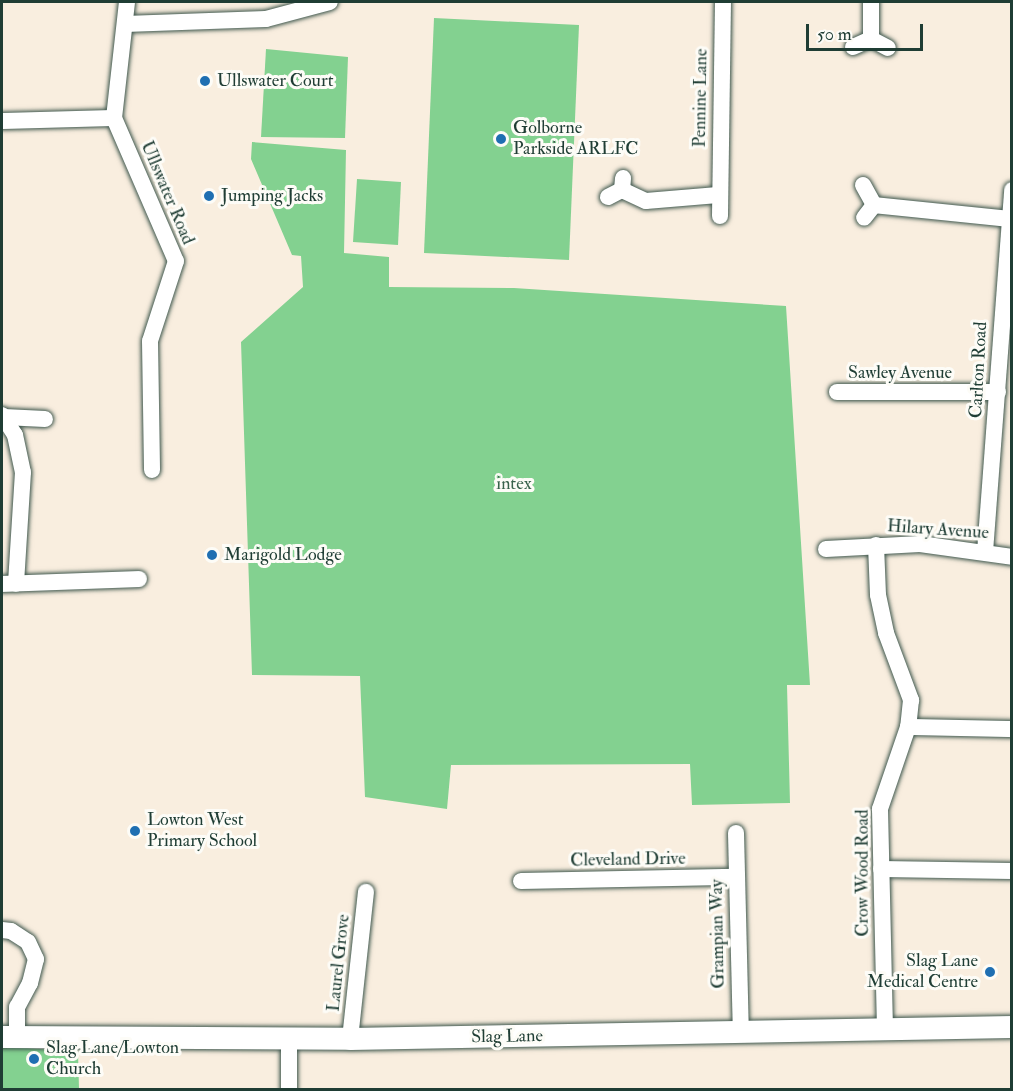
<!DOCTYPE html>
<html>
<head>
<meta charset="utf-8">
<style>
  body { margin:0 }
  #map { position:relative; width:1013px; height:1091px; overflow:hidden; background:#f9eedf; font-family:"IM FELL Double Pica",serif }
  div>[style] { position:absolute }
  .green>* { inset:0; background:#83d190 }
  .roads { filter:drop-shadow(0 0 2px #40584e) drop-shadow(0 0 2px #40584e) }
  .street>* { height:16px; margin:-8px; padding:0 8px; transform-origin:8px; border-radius:8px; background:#fff }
  .secondary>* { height:22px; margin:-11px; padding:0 11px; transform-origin:11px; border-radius:11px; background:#fff }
  .dots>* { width:16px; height:16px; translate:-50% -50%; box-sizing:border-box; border:3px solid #fdfcf7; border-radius:50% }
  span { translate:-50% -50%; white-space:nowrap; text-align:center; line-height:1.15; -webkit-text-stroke:6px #fdfcf7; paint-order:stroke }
  .poi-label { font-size:18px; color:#1f3d34 }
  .left { translate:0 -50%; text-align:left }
  .right { translate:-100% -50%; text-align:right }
  .street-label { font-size:18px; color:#1f3d34 }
  .park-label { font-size:18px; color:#38624b }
  .frame { position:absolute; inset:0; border:3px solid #1f3d34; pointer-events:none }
  .scale { position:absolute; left:806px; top:24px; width:117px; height:27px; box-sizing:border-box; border:3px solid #1f3d34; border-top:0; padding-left:8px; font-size:18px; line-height:21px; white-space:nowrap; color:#1f3d34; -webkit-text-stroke:4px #fdfcf7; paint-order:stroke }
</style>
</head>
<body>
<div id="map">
  <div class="green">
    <i style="clip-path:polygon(434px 18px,579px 25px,569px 260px,424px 253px)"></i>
    <i style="clip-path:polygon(266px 49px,348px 57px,345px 138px,261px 137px)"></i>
    <i style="clip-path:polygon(252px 142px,346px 150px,344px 253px,389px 257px,389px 287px,514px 288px,786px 306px,810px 685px,787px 685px,790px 803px,692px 805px,690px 764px,451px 765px,447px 809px,365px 797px,360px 676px,252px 675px,241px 342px,303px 287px,301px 256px,292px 255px,251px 159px)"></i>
    <i style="clip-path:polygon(357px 179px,401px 182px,398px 245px,353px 242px)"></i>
    <i style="clip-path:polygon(2px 1046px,78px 1052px,79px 1089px,2px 1089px)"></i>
  </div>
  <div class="roads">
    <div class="street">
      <i style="left:127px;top:2px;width:117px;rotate:96.4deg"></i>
      <i style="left:114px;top:118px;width:156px;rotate:66.6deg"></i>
      <i style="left:176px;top:261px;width:84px;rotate:108deg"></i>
      <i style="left:150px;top:341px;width:129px;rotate:89.1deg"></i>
      <i style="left:125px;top:24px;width:141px;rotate:-2deg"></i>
      <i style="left:266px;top:19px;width:66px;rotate:-14.9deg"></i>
      <i style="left:871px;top:39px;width:37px;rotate:-90deg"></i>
      <i style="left:853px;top:47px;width:20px;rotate:-24deg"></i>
      <i style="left:871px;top:39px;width:19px;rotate:28deg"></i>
      <i style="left:2px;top:121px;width:112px;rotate:-1.5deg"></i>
      <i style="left:863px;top:185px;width:23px;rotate:61deg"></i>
      <i style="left:874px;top:205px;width:16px;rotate:128deg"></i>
      <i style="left:622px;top:190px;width:26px;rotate:25deg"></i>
      <i style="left:646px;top:201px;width:72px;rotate:-4.8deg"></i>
      <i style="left:608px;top:197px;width:16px;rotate:-27deg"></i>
      <i style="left:622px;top:190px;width:12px;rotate:-85deg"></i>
      <i style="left:874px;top:205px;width:136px;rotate:5.9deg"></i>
      <i style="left:720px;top:216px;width:214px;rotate:-89.2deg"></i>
      <i style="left:837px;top:392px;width:161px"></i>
      <i style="left:2px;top:415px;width:24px;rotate:57deg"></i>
      <i style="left:15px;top:435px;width:38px;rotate:78deg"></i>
      <i style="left:23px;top:472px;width:112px;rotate:93.6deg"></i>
      <i style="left:4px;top:417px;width:41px;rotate:2.8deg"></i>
      <i style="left:876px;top:545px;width:50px;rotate:87.7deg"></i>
      <i style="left:878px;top:595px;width:39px;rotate:78deg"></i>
      <i style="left:886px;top:633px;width:72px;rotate:69.5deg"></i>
      <i style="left:911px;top:700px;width:27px;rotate:96deg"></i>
      <i style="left:908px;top:727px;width:87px;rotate:108.9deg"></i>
      <i style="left:880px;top:809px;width:222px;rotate:88.7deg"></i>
      <i style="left:826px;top:549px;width:94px;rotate:-3deg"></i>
      <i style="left:920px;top:544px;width:93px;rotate:8deg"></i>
      <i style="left:985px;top:552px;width:363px;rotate:-85.7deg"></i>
      <i style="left:2px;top:584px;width:137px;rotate:-2.1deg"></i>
      <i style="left:908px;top:727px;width:104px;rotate:1.1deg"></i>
      <i style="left:736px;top:833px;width:201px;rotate:88.6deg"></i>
      <i style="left:881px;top:869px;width:131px;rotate:0.9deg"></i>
      <i style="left:521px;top:881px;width:215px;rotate:-1.1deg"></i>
      <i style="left:2px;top:930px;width:9px;rotate:6deg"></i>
      <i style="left:11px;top:931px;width:20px;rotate:33deg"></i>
      <i style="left:28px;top:942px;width:19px;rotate:65deg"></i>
      <i style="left:36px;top:959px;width:25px;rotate:104deg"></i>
      <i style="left:30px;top:983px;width:27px;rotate:118deg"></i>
      <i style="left:17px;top:1007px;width:30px;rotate:90deg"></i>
      <i style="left:289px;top:1039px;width:51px;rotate:90deg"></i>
      <i style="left:350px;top:1039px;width:148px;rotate:-83.8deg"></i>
    </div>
    <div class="secondary">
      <i style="left:2px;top:1037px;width:348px;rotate:0.3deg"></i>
      <i style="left:350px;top:1039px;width:662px;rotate:-1.04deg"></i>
    </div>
  </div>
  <div class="dots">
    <i style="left:205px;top:81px;background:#1f6fb2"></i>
    <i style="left:501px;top:139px;background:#1f6fb2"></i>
    <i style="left:209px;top:196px;background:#1f6fb2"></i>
    <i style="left:212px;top:555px;background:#1f6fb2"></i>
    <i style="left:135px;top:831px;background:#1f6fb2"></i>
    <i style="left:990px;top:972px;background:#1f6fb2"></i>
    <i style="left:34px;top:1059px;background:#1f6fb2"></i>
  </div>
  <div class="poi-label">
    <span class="left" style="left:217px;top:81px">Ullswater Court</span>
    <span class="left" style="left:513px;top:139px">Golborne<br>Parkside ARLFC</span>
    <span class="left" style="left:221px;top:196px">Jumping Jacks</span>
    <span class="left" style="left:224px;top:555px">Marigold Lodge</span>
    <span class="left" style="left:147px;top:831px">Lowton West<br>Primary School</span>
    <span class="right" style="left:978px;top:972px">Slag Lane<br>Medical Centre</span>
    <span class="left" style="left:46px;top:1059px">Slag Lane/Lowton<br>Church</span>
  </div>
  <div class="street-label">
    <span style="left:701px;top:98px;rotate:-89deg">Pennine Lane</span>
    <span style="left:167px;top:193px;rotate:67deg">Ullswater Road</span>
    <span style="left:979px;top:370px;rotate:-87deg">Carlton Road</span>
    <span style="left:900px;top:373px">Sawley Avenue</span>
    <span style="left:938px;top:530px;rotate:4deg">Hilary Avenue</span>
    <span style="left:628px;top:860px;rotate:-1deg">Cleveland Drive</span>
    <span style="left:863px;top:873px;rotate:-90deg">Crow Wood Road</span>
    <span style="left:718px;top:934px;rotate:-91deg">Grampian Way</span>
    <span style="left:339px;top:963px;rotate:-84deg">Laurel Grove</span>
    <span style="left:507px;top:1037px;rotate:-1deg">Slag Lane</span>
  </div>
  <div class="park-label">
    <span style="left:514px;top:484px">intex</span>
  </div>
  <div class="frame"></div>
  <div class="scale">50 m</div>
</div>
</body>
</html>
